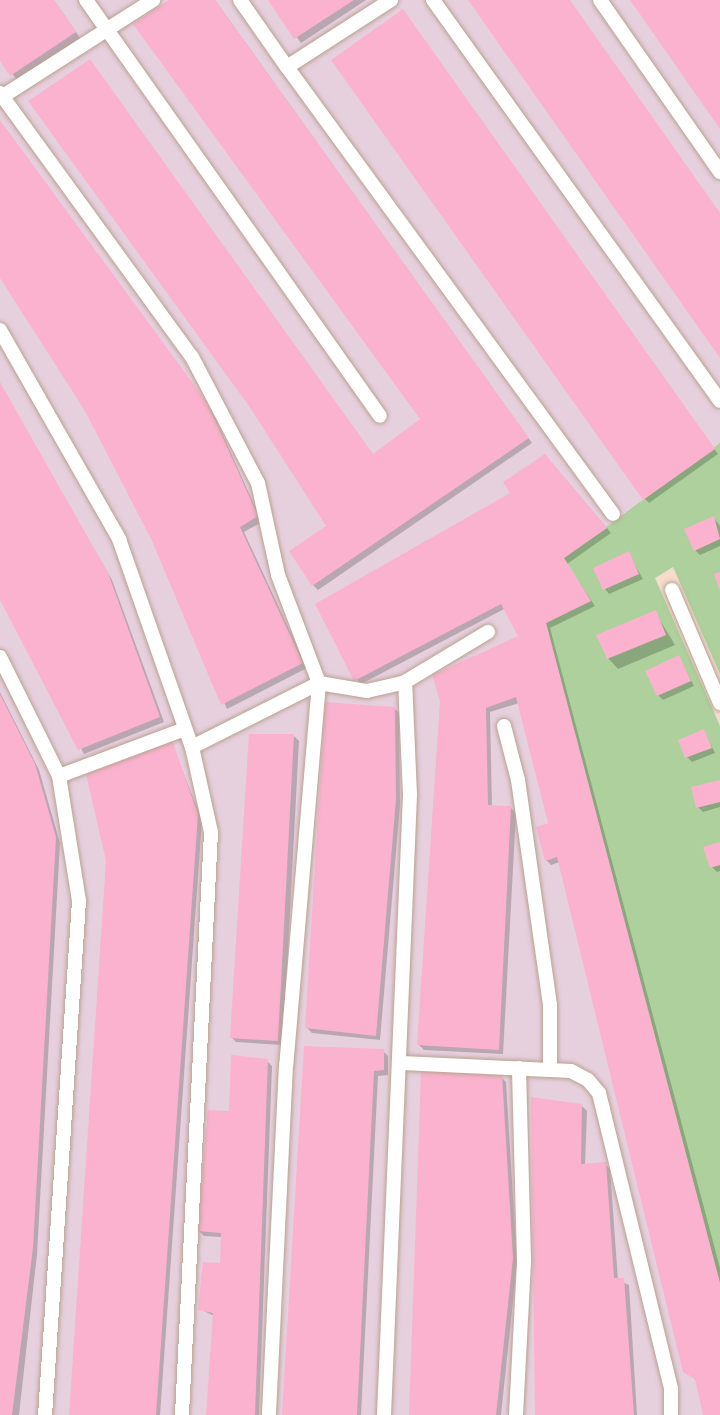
<!DOCTYPE html>
<html>
<head>
<meta charset="utf-8">
<style>
  body { margin:0 }
  #map { position:relative; width:720px; height:1415px; overflow:hidden; background:#f6dccc; font-family:Arial,sans-serif }
  div>[style] { position:absolute }
  .industrial>* { inset:0; background:#e7d0de }
  .green>* { inset:0; background:#add09d }
  .shadow>* { inset:0; background:#0003 }
  .building>* { inset:0; background:#fbb2ce }
  .roads { filter:drop-shadow(0 0 2px #b9a192) drop-shadow(0 0 2px #b9a192) }
  .lane>* { height:14px; margin:-7px; padding:0 7px; transform-origin:7px; border-radius:7px; background:#fff }
  span { translate:-50% -50%; white-space:nowrap; text-align:center; line-height:1.15; -webkit-text-stroke:5px #ffeadd; paint-order:stroke }
</style>
</head>
<body>
<div id="map">
  <div class="industrial">
    <i style="clip-path:polygon(0 0,720px 0,720px 443px,564px 559px,591px 601px,674px 1114px,720px 1283px,720px 1415px,0 1415px)"></i>
  </div>
  <div class="green">
    <i style="clip-path:polygon(720px 443px,720px 674px,673px 567px,655px 578px,720px 726px,720px 1283px,546px 623px,591px 601px,564px 558px)"></i>
  </div>
  <div class="shadow">
    <i style="clip-path:polygon(0 0,54px 0,80px 38px,17px 80px,0 58px)"></i>
    <i style="clip-path:polygon(172px 0,215px 0,532px 443px,318px 590px,313px 585px,329px 526px,90px 61px,374px 456px,422px 419px)"></i>
    <i style="clip-path:polygon(270px 0,366px 0,301px 43px)"></i>
    <i style="clip-path:polygon(407px 16px,718px 454px,649px 503px,644px 498px)"></i>
    <i style="clip-path:polygon(0 121px,212px 411px,262px 522px,244px 532px,307px 668px,227px 709px,153px 540px,86px 410px,0 275px)"></i>
    <i style="clip-path:polygon(0 387px,112px 580px,164px 722px,84px 754px,0 596px)"></i>
    <i style="clip-path:polygon(550px 461px,611px 533px,567px 564px,595px 606px,550px 628px,720px 1268px,720px 1415px,705px 1415px,697px 1381px,685px 1371px,560px 862px,551px 865px,546px 860px,550px 825px,519px 703px,490px 712px,492px 807px,511px 808px,516px 813px,503px 1054px,424px 1050px,419px 1045px,442px 701px,521px 637px,506px 608px,361px 684px,356px 679px,512px 493px)"></i>
    <i style="clip-path:polygon(714px 518px,720px 526px,720px 546px,700px 555px,695px 550px)"></i>
    <i style="clip-path:polygon(628px 553px,643px 579px,609px 594px,605px 589px)"></i>
    <i style="clip-path:polygon(655px 612px,675px 645px,618px 669px,608px 658px)"></i>
    <i style="clip-path:polygon(679px 658px,694px 686px,663px 700px,658px 695px)"></i>
    <i style="clip-path:polygon(0 692px,39px 770px,60px 843px,37px 1254px,19px 1415px,0 1415px)"></i>
    <i style="clip-path:polygon(394px 708px,399px 713px,400px 805px,380px 1040px,312px 1033px,307px 1028px)"></i>
    <i style="clip-path:polygon(704px 731px,715px 753px,692px 762px,687px 757px)"></i>
    <i style="clip-path:polygon(294px 736px,299px 741px,283px 1045px,236px 1042px,231px 1037px)"></i>
    <i style="clip-path:polygon(170px 739px,202px 820px,160px 1415px,70px 1415px)"></i>
    <i style="clip-path:polygon(720px 782px,720px 807px,703px 812px,698px 807px)"></i>
    <i style="clip-path:polygon(720px 844px,720px 871px,717px 872px,712px 867px)"></i>
    <i style="clip-path:polygon(306px 1048px,383px 1051px,388px 1056px,388px 1075px,378px 1076px,361px 1415px,284px 1415px)"></i>
    <i style="clip-path:polygon(267px 1061px,272px 1066px,259px 1415px,207px 1415px,214px 1316px,200px 1309px,221px 1265px,222px 1237px,204px 1236px,199px 1231px,231px 1113px)"></i>
    <i style="clip-path:polygon(501px 1077px,506px 1082px,517px 1264px,501px 1415px,411px 1415px)"></i>
    <i style="clip-path:polygon(582px 1106px,587px 1111px,585px 1165px,605px 1164px,610px 1169px,618px 1280px,629px 1285px,637px 1415px,537px 1415px)"></i>
  </div>
  <div class="building">
    <i style="clip-path:polygon(0 0,54px 0,76px 32px,10px 76px,0 61px)"></i>
    <i style="clip-path:polygon(169px 0,215px 0,529px 438px,312px 586px,289px 551px,326px 526px,251px 409px,28px 101px,90px 59px,373px 454px,420px 419px,133px 24px)"></i>
    <i style="clip-path:polygon(268px 0,354px 0,294px 39px)"></i>
    <i style="clip-path:polygon(468px 0,570px 0,720px 213px,720px 358px)"></i>
    <i style="clip-path:polygon(630px 0,720px 0,720px 129px)"></i>
    <i style="clip-path:polygon(403px 9px,715px 449px,643px 500px,331px 60px)"></i>
    <i style="clip-path:polygon(0 120px,208px 404px,258px 516px,240px 527px,303px 663px,221px 705px,152px 541px,85px 411px,0 278px)"></i>
    <i style="clip-path:polygon(0 382px,108px 573px,160px 717px,78px 750px,0 600px)"></i>
    <i style="clip-path:polygon(545px 454px,607px 528px,564px 558px,591px 601px,546px 623px,720px 1283px,720px 1415px,703px 1415px,695px 1379px,683px 1372px,557px 857px,545px 861px,536px 827px,548px 823px,516px 697px,486px 708px,488px 805px,511px 806px,499px 1050px,417px 1045px,440px 701px,432px 675px,518px 636px,501px 604px,354px 681px,315px 604px,510px 493px,503px 482px)"></i>
    <i style="clip-path:polygon(714px 516px,720px 539px,694px 551px,684px 529px)"></i>
    <i style="clip-path:polygon(629px 551px,639px 574px,603px 590px,593px 568px)"></i>
    <i style="clip-path:polygon(720px 572px,720px 591px,714px 574px)"></i>
    <i style="clip-path:polygon(656px 610px,666px 635px,607px 659px,596px 635px)"></i>
    <i style="clip-path:polygon(679px 655px,691px 681px,657px 696px,645px 671px)"></i>
    <i style="clip-path:polygon(0 694px,35px 764px,56px 837px,33px 1248px,12px 1415px,0 1415px)"></i>
    <i style="clip-path:polygon(325px 702px,395px 707px,396px 799px,376px 1036px,305px 1028px)"></i>
    <i style="clip-path:polygon(704px 729px,712px 748px,685px 758px,678px 740px)"></i>
    <i style="clip-path:polygon(249px 734px,294px 734px,278px 1041px,230px 1038px)"></i>
    <i style="clip-path:polygon(171px 737px,198px 814px,156px 1415px,69px 1415px,106px 861px,85px 770px)"></i>
    <i style="clip-path:polygon(720px 780px,720px 802px,696px 808px,691px 787px)"></i>
    <i style="clip-path:polygon(720px 842px,720px 865px,710px 868px,703px 847px)"></i>
    <i style="clip-path:polygon(304px 1046px,384px 1049px,384px 1070px,374px 1071px,357px 1415px,282px 1415px)"></i>
    <i style="clip-path:polygon(231px 1055px,268px 1059px,255px 1415px,206px 1415px,213px 1313px,198px 1310px,203px 1262px,220px 1263px,221px 1233px,197px 1231px,208px 1110px,229px 1111px)"></i>
    <i style="clip-path:polygon(421px 1071px,502px 1075px,513px 1258px,496px 1415px,409px 1415px)"></i>
    <i style="clip-path:polygon(531px 1097px,582px 1104px,581px 1164px,606px 1162px,614px 1278px,624px 1278px,634px 1415px,535px 1415px)"></i>
  </div>
  <div class="roads">
    <div class="lane">
      <i style="left:86px;top:0;width:509px;rotate:54.75deg"></i>
      <i style="left:240px;top:0;width:82px;rotate:55deg"></i>
      <i style="left:287px;top:67px;width:124px;rotate:-32.8deg"></i>
      <i style="left:433px;top:0;width:493px;rotate:54.4deg"></i>
      <i style="left:600px;top:0;width:210px;rotate:55.1deg"></i>
      <i style="left:287px;top:67px;width:553px;rotate:53.9deg"></i>
      <i style="left:0;top:93px;width:326px;rotate:54deg"></i>
      <i style="left:192px;top:357px;width:142px;rotate:62.4deg"></i>
      <i style="left:258px;top:483px;width:94px;rotate:77.7deg"></i>
      <i style="left:278px;top:575px;width:116px;rotate:69.2deg"></i>
      <i style="left:319px;top:683px;width:383px;rotate:94.9deg"></i>
      <i style="left:286px;top:1065px;width:350px;rotate:92.8deg"></i>
      <i style="left:0;top:98px;width:182px;rotate:-32.6deg"></i>
      <i style="left:0;top:330px;width:241px;rotate:60.3deg"></i>
      <i style="left:119px;top:539px;width:220px;rotate:70.7deg"></i>
      <i style="left:192px;top:747px;width:87px;rotate:77.4deg"></i>
      <i style="left:211px;top:832px;width:584px;rotate:92.85deg"></i>
      <i style="left:672px;top:590px;width:123px;rotate:67deg"></i>
      <i style="left:0;top:657px;width:133px;rotate:63.6deg"></i>
      <i style="left:59px;top:776px;width:127px;rotate:80.9deg"></i>
      <i style="left:79px;top:901px;width:515px;rotate:93.78deg"></i>
      <i style="left:504px;top:726px;width:56px;rotate:75.5deg"></i>
      <i style="left:518px;top:780px;width:227px;rotate:81.9deg"></i>
      <i style="left:550px;top:1005px;width:65px;rotate:90deg"></i>
      <i style="left:192px;top:747px;width:142px;rotate:-26.7deg"></i>
      <i style="left:319px;top:683px;width:49px;rotate:9.5deg"></i>
      <i style="left:367px;top:691px;width:39px;rotate:-13deg"></i>
      <i style="left:405px;top:682px;width:97px;rotate:-31.1deg"></i>
      <i style="left:59px;top:776px;width:134px;rotate:-20.5deg"></i>
      <i style="left:402px;top:1063px;width:169px;rotate:2.7deg"></i>
      <i style="left:571px;top:1071px;width:19px;rotate:28deg"></i>
      <i style="left:588px;top:1080px;width:17px;rotate:50deg"></i>
      <i style="left:599px;top:1093px;width:305px;rotate:76.3deg"></i>
      <i style="left:671px;top:1389px;width:26px;rotate:90deg"></i>
      <i style="left:384px;top:1415px;width:621px;rotate:-87.6deg"></i>
      <i style="left:410px;top:795px;width:113px;rotate:-92.5deg"></i>
      <i style="left:516px;top:1415px;width:155px;rotate:-87deg"></i>
      <i style="left:524px;top:1260px;width:192px;rotate:-91.5deg"></i>
    </div>
  </div>
</div>
</body>
</html>
